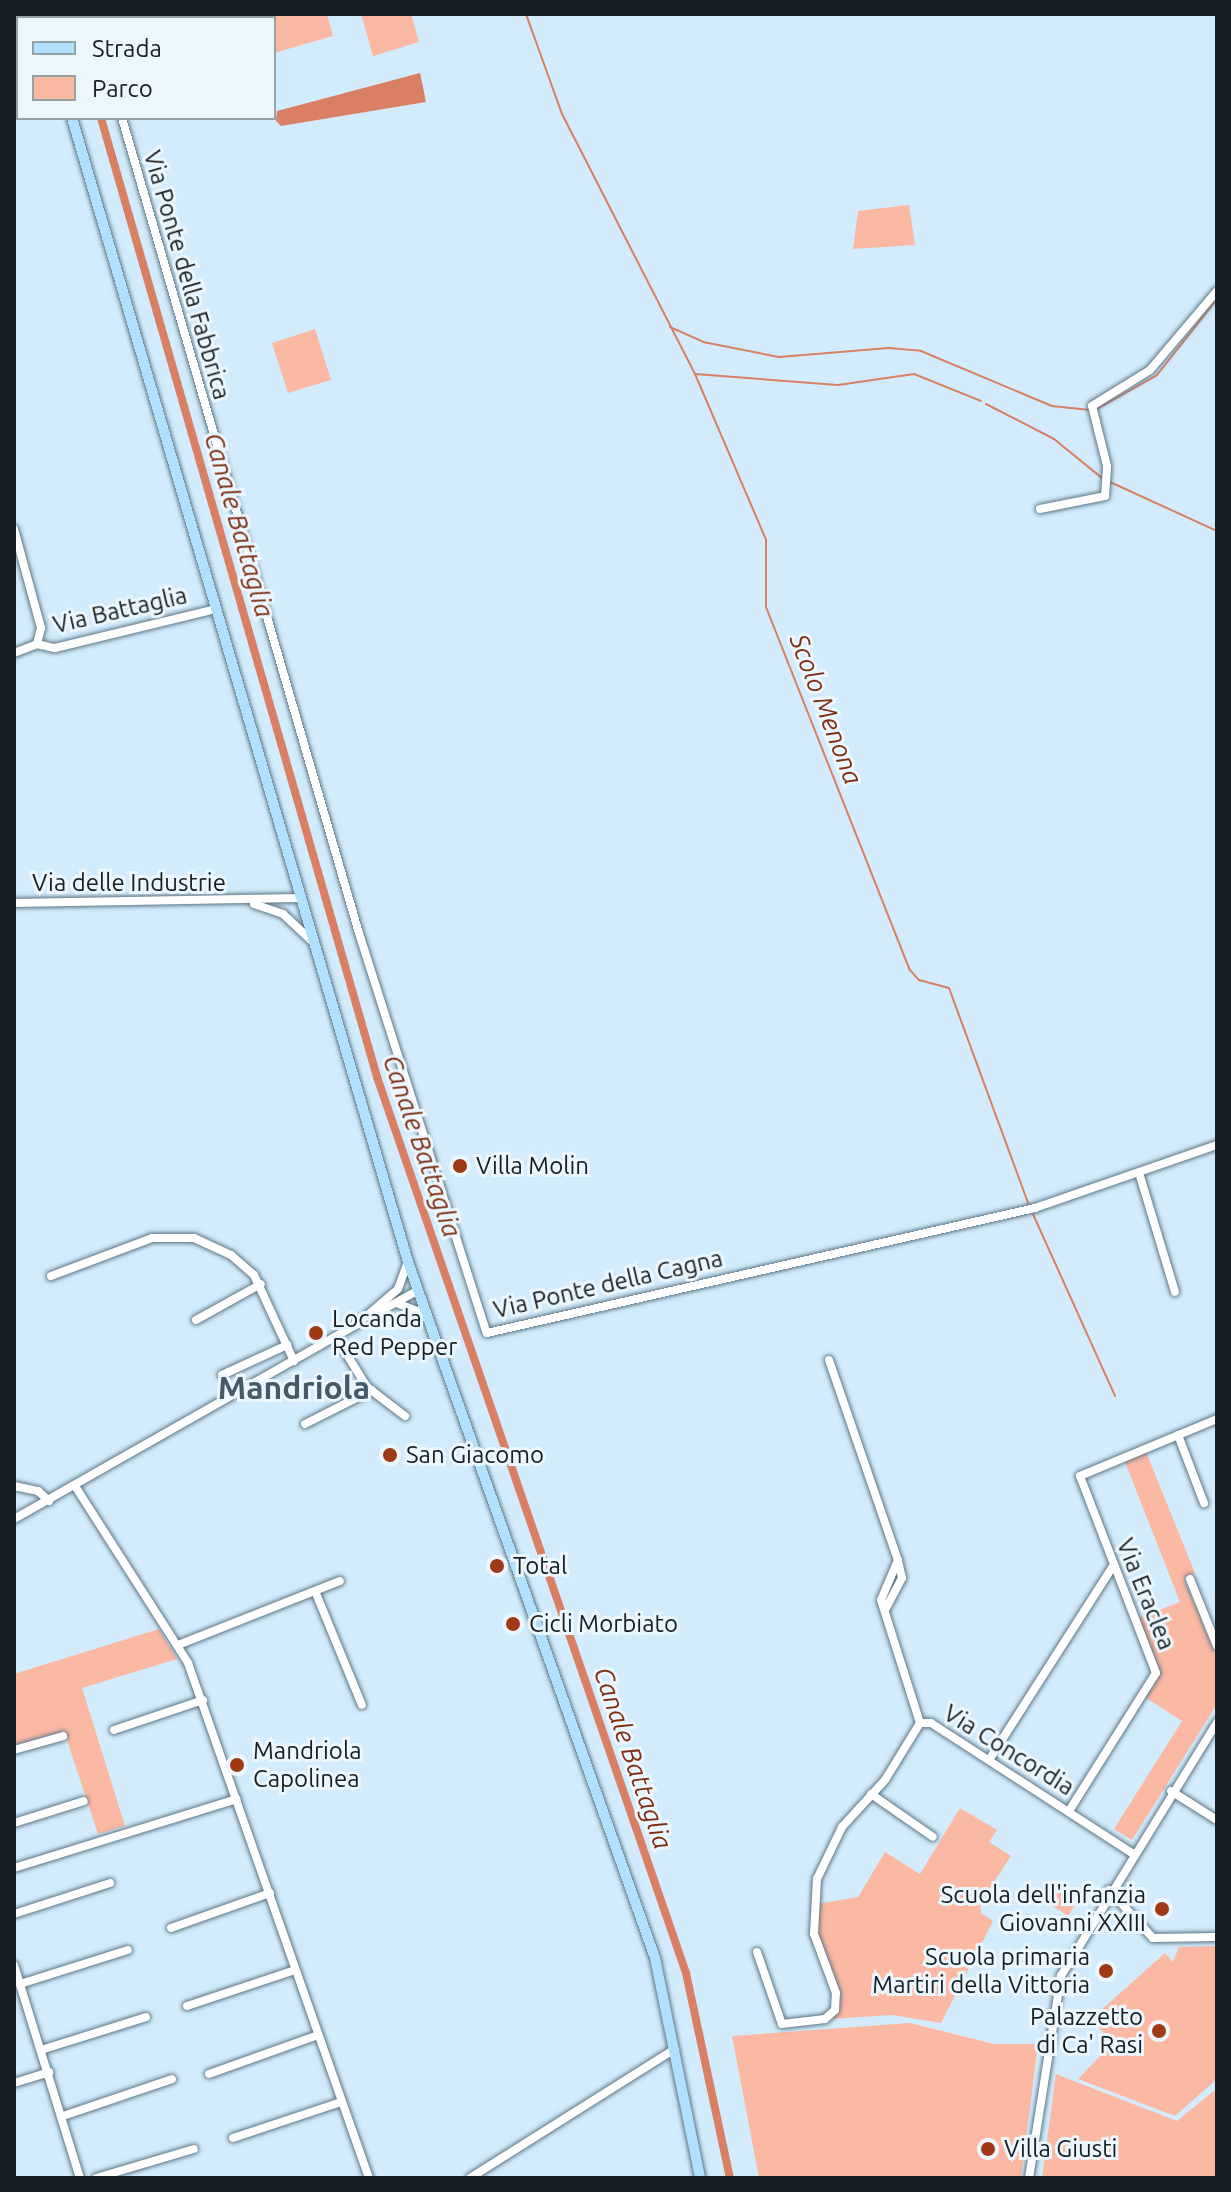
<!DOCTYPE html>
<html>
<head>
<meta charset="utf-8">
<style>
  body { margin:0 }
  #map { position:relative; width:1231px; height:2192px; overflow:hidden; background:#d2ecfd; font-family:Ubuntu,sans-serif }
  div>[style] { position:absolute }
  .green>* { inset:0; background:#fbb8a3 }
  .water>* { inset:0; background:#d97f64 }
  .stream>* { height:2px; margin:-1px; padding:0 1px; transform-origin:1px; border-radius:1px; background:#d97f64 }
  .canal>* { height:8px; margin:-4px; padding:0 4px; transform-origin:4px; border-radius:4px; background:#d97f64 }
  .roads { filter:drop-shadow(0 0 2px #5e7684) drop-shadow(0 0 2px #5e7684) }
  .minor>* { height:8px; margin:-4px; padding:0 4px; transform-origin:4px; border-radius:4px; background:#fff }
  .major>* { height:10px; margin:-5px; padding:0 5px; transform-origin:5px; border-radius:5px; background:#b0e0fb }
  .dots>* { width:22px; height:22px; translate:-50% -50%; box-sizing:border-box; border:4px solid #ecf7fd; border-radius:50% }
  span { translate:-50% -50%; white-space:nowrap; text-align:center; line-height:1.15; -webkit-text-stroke:6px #ecf7fd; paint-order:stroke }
  .street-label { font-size:24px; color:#151f24 }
  .poi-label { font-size:24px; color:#151f24 }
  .left { translate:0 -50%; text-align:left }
  .right { translate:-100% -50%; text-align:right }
  .water-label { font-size:26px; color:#802e14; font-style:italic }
  .district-label { font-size:32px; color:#435a68; font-weight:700 }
  .frame { position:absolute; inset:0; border:16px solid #151f24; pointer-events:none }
  .legend { position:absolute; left:16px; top:16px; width:260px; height:104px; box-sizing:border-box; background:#ecf7fd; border:2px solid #96a1a6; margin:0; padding:10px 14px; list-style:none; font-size:24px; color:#151f24 }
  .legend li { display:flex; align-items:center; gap:16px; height:40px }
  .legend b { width:40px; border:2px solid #96a1a6 }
</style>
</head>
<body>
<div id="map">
  <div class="green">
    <i style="clip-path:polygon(269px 14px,327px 14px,333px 36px,274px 53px,274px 18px,255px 18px)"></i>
    <i style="clip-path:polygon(361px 14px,411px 14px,419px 42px,373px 56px)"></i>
    <i style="clip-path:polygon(909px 205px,915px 245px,853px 249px,858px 211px)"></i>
    <i style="clip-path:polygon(315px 329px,331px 380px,288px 393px,272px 343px)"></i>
    <i style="clip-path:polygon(1146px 1452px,1195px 1573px,1184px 1579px,1217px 1657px,1217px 1704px,1132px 1840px,1114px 1829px,1182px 1721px,1146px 1698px,1159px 1674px,1138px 1618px,1180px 1602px,1125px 1462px)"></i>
    <i style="clip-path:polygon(159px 1629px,177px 1659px,82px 1688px,125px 1826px,98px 1834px,64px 1731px,14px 1745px,14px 1674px)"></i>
    <i style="clip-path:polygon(960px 1808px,997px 1830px,989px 1842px,1011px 1856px,980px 1903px,981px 1913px,993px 1921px,941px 2023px,892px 2015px,830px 2019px,839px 1993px,818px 1937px,817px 1904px,858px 1897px,885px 1852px,920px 1874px)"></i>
    <i style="clip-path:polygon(1050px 1880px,1079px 1899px,1068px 1916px,1039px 1897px)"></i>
    <i style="clip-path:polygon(1217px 1946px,1217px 2079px,1175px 2116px,1078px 2079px,1114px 2042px,1090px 2020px,1165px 1953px,1173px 1962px,1179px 1947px)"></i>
    <i style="clip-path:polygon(910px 2023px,994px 2044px,1038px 2044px,1021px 2178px,759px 2178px,732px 2036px)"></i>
    <i style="clip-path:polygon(1056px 2074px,1177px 2121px,1215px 2090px,1217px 2178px,1042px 2178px)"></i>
  </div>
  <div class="water">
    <i style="clip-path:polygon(420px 73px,426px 102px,281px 126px,276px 121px,277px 111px)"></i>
  </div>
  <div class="stream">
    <i style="left:526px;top:14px;width:106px;rotate:70.2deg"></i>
    <i style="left:562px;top:114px;width:292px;rotate:62.9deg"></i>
    <i style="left:695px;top:374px;width:181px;rotate:66.8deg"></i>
    <i style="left:766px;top:540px;width:67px;rotate:90deg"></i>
    <i style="left:766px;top:607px;width:389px;rotate:68.4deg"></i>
    <i style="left:909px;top:969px;width:15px;rotate:48deg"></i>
    <i style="left:919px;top:980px;width:31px;rotate:15deg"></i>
    <i style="left:949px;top:988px;width:232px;rotate:69.8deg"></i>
    <i style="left:670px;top:327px;width:36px;rotate:24deg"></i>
    <i style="left:703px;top:342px;width:77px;rotate:11.2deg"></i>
    <i style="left:779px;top:357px;width:110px;rotate:-4.7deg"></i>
    <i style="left:889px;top:348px;width:32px;rotate:5deg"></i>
    <i style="left:921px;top:351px;width:142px;rotate:22.8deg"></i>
    <i style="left:1052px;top:406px;width:38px;rotate:6deg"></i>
    <i style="left:695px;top:374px;width:143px;rotate:4.4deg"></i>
    <i style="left:838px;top:385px;width:77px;rotate:-8.2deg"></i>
    <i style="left:914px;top:374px;width:72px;rotate:21.9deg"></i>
    <i style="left:986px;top:404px;width:76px;rotate:27.2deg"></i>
    <i style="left:1054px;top:439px;width:62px;rotate:39.1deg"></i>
    <i style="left:1097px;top:409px;width:69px;rotate:-29.5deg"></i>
    <i style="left:1157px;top:375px;width:97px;rotate:-51.7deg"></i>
    <i style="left:1110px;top:482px;width:118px;rotate:24.6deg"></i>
    <i style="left:1032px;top:1212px;width:202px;rotate:65.7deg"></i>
  </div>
  <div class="canal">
    <i style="left:72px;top:14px;width:4px;rotate:76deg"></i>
    <i style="left:101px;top:118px;width:998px;rotate:73.94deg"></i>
    <i style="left:377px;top:1077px;width:948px;rotate:70.97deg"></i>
    <i style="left:686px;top:1973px;width:210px;rotate:77.9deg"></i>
  </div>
  <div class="roads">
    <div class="minor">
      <i style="left:95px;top:14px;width:4px;rotate:76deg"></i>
      <i style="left:122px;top:118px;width:846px;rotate:73.79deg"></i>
      <i style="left:358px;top:930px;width:423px;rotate:72.3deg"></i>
      <i style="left:487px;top:1333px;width:562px;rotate:-12.85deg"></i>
      <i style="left:1035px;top:1208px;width:193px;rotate:-19.1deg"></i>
      <i style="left:1040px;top:509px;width:66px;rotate:-11.3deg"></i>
      <i style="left:1105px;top:496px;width:30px;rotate:-86deg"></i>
      <i style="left:1107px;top:466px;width:62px;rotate:-104deg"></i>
      <i style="left:1092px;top:406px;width:68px;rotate:-31.8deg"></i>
      <i style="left:1150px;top:370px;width:104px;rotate:-49.7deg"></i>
      <i style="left:14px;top:529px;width:103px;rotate:74.7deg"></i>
      <i style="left:41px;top:628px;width:16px;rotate:104deg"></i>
      <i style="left:37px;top:644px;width:18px;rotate:13deg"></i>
      <i style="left:55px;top:648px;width:162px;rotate:-13.6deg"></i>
      <i style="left:14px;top:653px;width:25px;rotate:-21deg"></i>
      <i style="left:14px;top:903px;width:285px;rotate:-1deg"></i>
      <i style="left:254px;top:904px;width:31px;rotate:19deg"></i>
      <i style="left:283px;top:914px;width:40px;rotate:43deg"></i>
      <i style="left:1140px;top:1176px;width:121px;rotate:73.2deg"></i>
      <i style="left:51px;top:1276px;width:108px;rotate:-20.6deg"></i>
      <i style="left:152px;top:1238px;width:42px"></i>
      <i style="left:194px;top:1238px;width:41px;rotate:24.7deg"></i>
      <i style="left:231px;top:1255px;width:30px;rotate:41deg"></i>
      <i style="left:254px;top:1275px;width:95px;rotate:65.1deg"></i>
      <i style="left:399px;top:1304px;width:28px;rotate:21deg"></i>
      <i style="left:377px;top:1313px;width:46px;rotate:-28.8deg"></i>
      <i style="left:196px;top:1320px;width:74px;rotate:-29deg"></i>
      <i style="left:336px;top:1337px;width:59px;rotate:58.2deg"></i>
      <i style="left:367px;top:1387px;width:48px;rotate:37.3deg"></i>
      <i style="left:829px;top:1360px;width:212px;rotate:71deg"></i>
      <i style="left:898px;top:1560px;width:43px;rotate:113deg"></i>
      <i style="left:881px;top:1600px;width:129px;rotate:72.4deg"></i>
      <i style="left:222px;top:1375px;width:72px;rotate:-24.8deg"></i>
      <i style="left:305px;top:1424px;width:75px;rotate:-26.9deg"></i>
      <i style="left:1178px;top:1435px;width:73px;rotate:69.1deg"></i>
      <i style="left:14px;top:1486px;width:25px;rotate:12deg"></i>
      <i style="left:38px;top:1491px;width:15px;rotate:42deg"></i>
      <i style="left:75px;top:1486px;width:210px;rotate:57.4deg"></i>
      <i style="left:188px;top:1663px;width:546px;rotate:70.64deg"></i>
      <i style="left:14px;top:1519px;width:393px;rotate:-29.6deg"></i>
      <i style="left:356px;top:1325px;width:55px;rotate:-40.6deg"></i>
      <i style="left:398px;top:1289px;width:27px;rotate:-70deg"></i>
      <i style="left:1190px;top:1579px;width:72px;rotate:68.1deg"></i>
      <i style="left:315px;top:1591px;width:123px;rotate:67.6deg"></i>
      <i style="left:885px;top:1610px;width:36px;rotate:-62deg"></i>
      <i style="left:902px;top:1578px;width:17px;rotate:-103deg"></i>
      <i style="left:178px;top:1645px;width:174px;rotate:-21.6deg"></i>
      <i style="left:920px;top:1723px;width:11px"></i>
      <i style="left:931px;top:1723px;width:239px;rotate:32.9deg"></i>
      <i style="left:114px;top:1730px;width:94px;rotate:-18.6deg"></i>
      <i style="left:14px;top:1750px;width:51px;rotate:-15.9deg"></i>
      <i style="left:989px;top:1760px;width:230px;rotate:-57.4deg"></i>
      <i style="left:1171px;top:1791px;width:54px;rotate:32.2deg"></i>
      <i style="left:871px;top:1794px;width:75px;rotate:34.7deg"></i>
      <i style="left:1069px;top:1811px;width:163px;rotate:-57.8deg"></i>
      <i style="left:1156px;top:1673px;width:211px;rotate:-111.1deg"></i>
      <i style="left:1080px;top:1476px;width:148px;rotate:-22.6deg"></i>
      <i style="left:14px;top:1823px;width:73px;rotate:-17.4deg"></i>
      <i style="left:14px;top:1868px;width:233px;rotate:-17.2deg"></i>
      <i style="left:1109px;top:1890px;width:65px;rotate:47.5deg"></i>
      <i style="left:1153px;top:1938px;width:64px;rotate:-0.9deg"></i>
      <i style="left:14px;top:1914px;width:101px;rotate:-17.9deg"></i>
      <i style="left:171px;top:1928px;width:105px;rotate:-19.5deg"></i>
      <i style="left:757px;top:1952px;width:76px;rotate:70.9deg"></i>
      <i style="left:782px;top:2024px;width:43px;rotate:-6.6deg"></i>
      <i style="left:825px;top:2019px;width:13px;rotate:-42deg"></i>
      <i style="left:835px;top:2010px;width:17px;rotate:-87deg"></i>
      <i style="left:836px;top:1993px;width:63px;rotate:-110.4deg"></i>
      <i style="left:814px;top:1934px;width:55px;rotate:-86.9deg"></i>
      <i style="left:817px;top:1879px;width:58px;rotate:-64.3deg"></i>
      <i style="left:842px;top:1827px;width:64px;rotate:-47.5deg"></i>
      <i style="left:885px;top:1780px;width:67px;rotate:-58.4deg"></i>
      <i style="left:14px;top:1965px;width:223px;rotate:72.8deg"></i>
      <i style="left:20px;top:1984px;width:113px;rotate:-17.5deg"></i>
      <i style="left:187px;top:2006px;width:114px;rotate:-18.4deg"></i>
      <i style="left:41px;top:2050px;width:110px;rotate:-17.4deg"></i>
      <i style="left:209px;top:2074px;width:116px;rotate:-19.7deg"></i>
      <i style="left:14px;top:2083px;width:37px;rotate:-17deg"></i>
      <i style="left:63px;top:2116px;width:115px;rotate:-18.7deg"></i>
      <i style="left:233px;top:2138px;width:114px;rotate:-18.4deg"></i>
      <i style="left:96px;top:2178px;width:102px;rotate:-16.5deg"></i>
      <i style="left:470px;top:2178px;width:242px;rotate:-32.2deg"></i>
      <i style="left:1029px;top:2178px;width:205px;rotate:-81deg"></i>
      <i style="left:1061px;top:1976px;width:298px;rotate:-58.4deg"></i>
    </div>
    <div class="major">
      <i style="left:45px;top:14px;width:4px;rotate:76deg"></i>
      <i style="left:72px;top:118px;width:1192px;rotate:73.63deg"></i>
      <i style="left:408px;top:1262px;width:739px;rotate:70.46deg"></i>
      <i style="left:655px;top:1958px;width:225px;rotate:78.4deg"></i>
    </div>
  </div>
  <div class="dots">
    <i style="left:460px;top:1166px;background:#9f3916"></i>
    <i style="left:316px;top:1333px;background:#9f3916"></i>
    <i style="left:390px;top:1455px;background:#9f3916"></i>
    <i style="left:497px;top:1566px;background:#9f3916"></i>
    <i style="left:513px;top:1624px;background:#9f3916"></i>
    <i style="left:237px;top:1765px;background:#9f3916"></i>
    <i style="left:1162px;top:1909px;background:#9f3916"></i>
    <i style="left:1106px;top:1971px;background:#9f3916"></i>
    <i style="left:1159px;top:2031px;background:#9f3916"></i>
    <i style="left:988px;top:2149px;background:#9f3916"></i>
  </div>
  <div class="street-label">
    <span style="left:187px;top:275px;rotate:74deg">Via Ponte della Fabbrica</span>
    <span style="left:120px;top:610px;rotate:-13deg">Via Battaglia</span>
    <span style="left:129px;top:883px">Via delle Industrie</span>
    <span style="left:608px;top:1284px;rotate:-13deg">Via Ponte della Cagna</span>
    <span style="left:1146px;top:1594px;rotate:68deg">Via Eraclea</span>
    <span style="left:1009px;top:1750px;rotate:32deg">Via Concordia</span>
  </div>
  <div class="poi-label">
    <span class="left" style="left:476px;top:1166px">Villa Molin</span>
    <span class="left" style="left:332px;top:1333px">Locanda<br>Red Pepper</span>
    <span class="left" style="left:406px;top:1455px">San Giacomo</span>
    <span class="left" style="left:513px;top:1566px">Total</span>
    <span class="left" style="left:529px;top:1624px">Cicli Morbiato</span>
    <span class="left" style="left:253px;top:1765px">Mandriola<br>Capolinea</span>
    <span class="right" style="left:1146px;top:1909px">Scuola dell'infanzia<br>Giovanni XXIII</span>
    <span class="right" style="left:1090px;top:1971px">Scuola primaria<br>Martiri della Vittoria</span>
    <span class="right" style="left:1143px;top:2031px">Palazzetto<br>di Ca' Rasi</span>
    <span class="left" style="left:1004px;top:2149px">Villa Giusti</span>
  </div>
  <div class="water-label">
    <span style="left:239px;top:525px;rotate:74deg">Canale Battaglia</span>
    <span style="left:826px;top:709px;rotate:69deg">Scolo Menona</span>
    <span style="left:422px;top:1146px;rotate:71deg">Canale Battaglia</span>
    <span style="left:633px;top:1758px;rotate:71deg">Canale Battaglia</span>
  </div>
  <div class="district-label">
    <span style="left:294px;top:1387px">Mandriola</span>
  </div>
  <div class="frame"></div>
  <ul class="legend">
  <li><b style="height:10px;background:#b0e0fb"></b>Strada</li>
  <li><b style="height:22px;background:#fbb8a3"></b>Parco</li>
  </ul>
</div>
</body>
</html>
